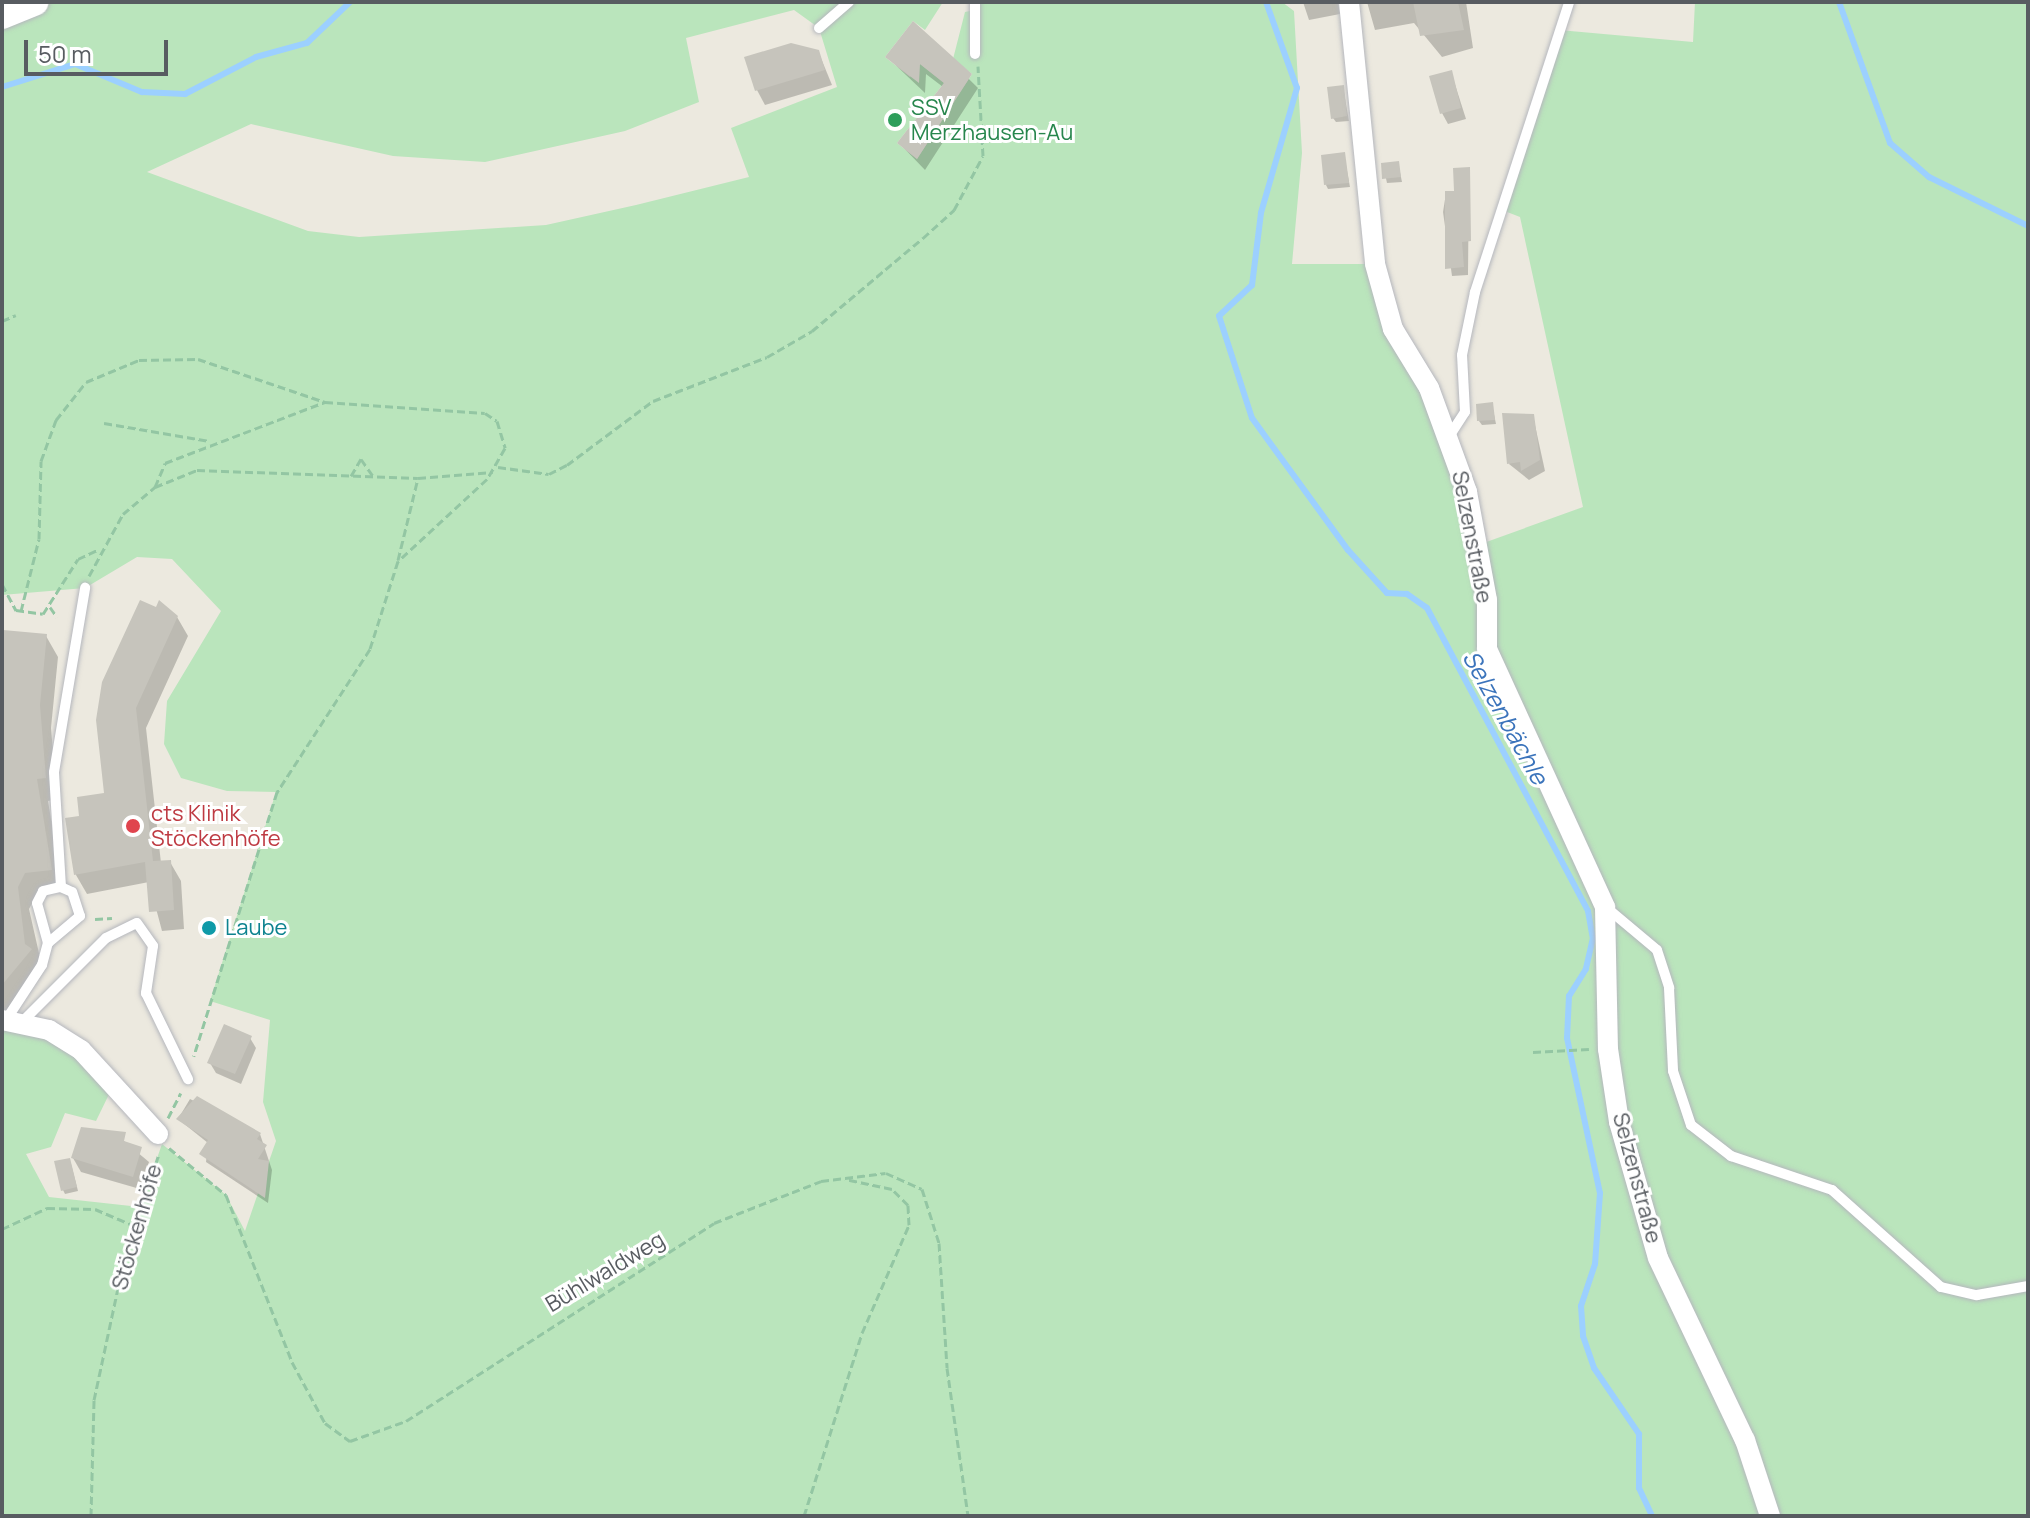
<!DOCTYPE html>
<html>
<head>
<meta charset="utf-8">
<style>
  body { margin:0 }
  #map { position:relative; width:2030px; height:1518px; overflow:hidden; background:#ece9df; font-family:Manrope,sans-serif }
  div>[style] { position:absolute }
  .green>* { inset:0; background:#bae5bc }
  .shadow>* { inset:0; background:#0003 }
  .stream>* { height:6px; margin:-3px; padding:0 3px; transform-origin:3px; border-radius:3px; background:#9cd0ff }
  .building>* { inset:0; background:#c6c4bc }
  .path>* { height:3px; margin-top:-1.5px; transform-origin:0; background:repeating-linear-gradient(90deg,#93c6a3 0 8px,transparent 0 12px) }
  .roads { filter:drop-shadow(0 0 2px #b5b7bd) drop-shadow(0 0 2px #b5b7bd) }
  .service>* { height:10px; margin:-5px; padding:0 5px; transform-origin:5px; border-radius:5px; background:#fff }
  .minor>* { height:20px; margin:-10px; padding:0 10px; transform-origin:10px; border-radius:10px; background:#fff }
  .secondary>* { height:28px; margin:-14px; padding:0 14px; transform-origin:14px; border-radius:14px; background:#fff }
  .dots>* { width:22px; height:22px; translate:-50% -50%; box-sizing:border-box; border:4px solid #fff; border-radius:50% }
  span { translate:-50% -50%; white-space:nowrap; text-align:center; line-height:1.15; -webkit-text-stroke:6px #fff; paint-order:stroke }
  .leisure-label { font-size:22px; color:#27864d }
  .left { translate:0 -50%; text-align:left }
  .street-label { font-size:22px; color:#585c61 }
  .health-label { font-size:22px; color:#be3a42 }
  .culture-label { font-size:22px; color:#0d838f }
  .water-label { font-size:24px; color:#3b74bb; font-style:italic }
  .frame { position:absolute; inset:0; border:4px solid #585c61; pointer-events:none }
  .scale { position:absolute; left:24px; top:40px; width:144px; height:36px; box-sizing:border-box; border:4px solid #585c61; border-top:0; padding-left:10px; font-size:24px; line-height:28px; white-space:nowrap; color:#585c61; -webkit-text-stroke:6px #fff; paint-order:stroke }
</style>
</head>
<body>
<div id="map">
  <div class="green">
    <i style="clip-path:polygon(evenodd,2px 2px,943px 2px,925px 30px,913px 21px,885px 57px,910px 77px,920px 64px,944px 83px,897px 143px,917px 159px,972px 74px,953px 59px,965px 12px,975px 10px,975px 2px,1282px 2px,1294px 11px,1302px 153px,1292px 264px,1375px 264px,1429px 388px,1478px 545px,1583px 507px,1520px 217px,1502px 210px,1559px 30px,1693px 42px,1695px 2px,2028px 2px,2028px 1516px,2px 1516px,2px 1020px,23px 1021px,115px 1082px,96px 1121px,65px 1113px,51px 1147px,26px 1154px,49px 1197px,140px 1207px,162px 1144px,226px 1195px,245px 1231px,276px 1141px,263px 1102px,270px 1020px,210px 1001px,276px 792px,227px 791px,181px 778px,164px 744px,167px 701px,221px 611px,172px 559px,137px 557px,85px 588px,2px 595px,2px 2px,794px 10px,819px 28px,837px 87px,731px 128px,749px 177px,636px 205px,546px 225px,359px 237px,308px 231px,147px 172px,251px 124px,393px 156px,485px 162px,625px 131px,699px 102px,686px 38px,794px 10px)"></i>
  </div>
  <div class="shadow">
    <i style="clip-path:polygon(1303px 2px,1338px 2px,1340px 14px,1309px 20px)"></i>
    <i style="clip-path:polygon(1367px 2px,1466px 2px,1473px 48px,1442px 57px,1414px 23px,1375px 30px)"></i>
    <i style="clip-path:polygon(913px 24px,978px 88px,925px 170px,899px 143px,943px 87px,926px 74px,925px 93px,887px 57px)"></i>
    <i style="clip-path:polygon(818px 51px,832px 85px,765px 105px,757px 90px)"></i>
    <i style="clip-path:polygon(1451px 72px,1466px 119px,1448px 124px,1442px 113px)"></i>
    <i style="clip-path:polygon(1343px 87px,1349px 121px,1336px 122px,1333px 118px)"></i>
    <i style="clip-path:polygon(1344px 154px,1350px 187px,1328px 189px,1326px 185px)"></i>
    <i style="clip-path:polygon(1398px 163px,1402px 182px,1387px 183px,1383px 165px)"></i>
    <i style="clip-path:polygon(1469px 169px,1468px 275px,1452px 276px,1443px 212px,1446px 193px,1456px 192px)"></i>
    <i style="clip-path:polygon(1492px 404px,1496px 424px,1482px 425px,1479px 421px)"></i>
    <i style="clip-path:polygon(1533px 416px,1545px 471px,1529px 480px,1509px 464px)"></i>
    <i style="clip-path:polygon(177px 617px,188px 636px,146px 728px,161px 863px,170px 862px,181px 881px,184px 929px,162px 931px,149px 882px,87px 894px,76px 875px,67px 819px,81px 818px,106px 795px,98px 720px)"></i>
    <i style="clip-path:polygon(5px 632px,46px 636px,58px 657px,51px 728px,57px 799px,48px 801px,63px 891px,37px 894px,29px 909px,43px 971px,2px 1020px)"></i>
    <i style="clip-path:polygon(250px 1038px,256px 1048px,241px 1084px,216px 1073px,210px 1063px)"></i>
    <i style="clip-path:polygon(190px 1099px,260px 1134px,272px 1170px,268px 1203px,206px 1162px,208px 1143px,178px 1119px)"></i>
    <i style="clip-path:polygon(112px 1131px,149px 1162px,140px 1189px,81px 1172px,73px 1158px)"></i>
    <i style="clip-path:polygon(71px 1164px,78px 1191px,65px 1194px,63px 1190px)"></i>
  </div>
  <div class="stream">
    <i style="left:1266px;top:2px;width:91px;rotate:70.2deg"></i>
    <i style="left:1297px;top:88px;width:130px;rotate:106.1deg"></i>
    <i style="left:1261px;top:213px;width:73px;rotate:97.1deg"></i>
    <i style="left:1252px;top:285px;width:45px;rotate:136.8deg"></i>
    <i style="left:1219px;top:316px;width:107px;rotate:72.1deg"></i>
    <i style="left:1252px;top:418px;width:163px;rotate:54deg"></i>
    <i style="left:1348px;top:550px;width:58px;rotate:47.8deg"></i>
    <i style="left:1387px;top:593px;width:20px;rotate:3deg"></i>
    <i style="left:1407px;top:594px;width:24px;rotate:35deg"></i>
    <i style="left:1427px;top:608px;width:343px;rotate:62deg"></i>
    <i style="left:1588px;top:911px;width:27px;rotate:80deg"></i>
    <i style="left:1593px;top:938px;width:32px;rotate:103deg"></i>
    <i style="left:1586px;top:969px;width:32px;rotate:122deg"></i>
    <i style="left:1569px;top:996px;width:42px;rotate:92.7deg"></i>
    <i style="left:1567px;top:1038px;width:158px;rotate:78deg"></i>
    <i style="left:1600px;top:1193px;width:71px;rotate:94deg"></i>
    <i style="left:1595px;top:1264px;width:44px;rotate:108.4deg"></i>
    <i style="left:1581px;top:1306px;width:30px;rotate:86deg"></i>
    <i style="left:1583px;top:1336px;width:34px;rotate:71deg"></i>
    <i style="left:1594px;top:1368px;width:80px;rotate:55.7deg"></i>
    <i style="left:1639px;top:1434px;width:54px;rotate:90deg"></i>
    <i style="left:1639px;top:1488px;width:31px;rotate:65deg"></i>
    <i style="left:1839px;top:2px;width:150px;rotate:70.1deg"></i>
    <i style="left:1890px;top:143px;width:52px;rotate:41.1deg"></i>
    <i style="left:1929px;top:177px;width:110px;rotate:26.3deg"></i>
    <i style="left:2px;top:87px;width:77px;rotate:-17.5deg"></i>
    <i style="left:75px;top:64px;width:73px;rotate:22.7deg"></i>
    <i style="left:142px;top:92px;width:43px;rotate:2.7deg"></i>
    <i style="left:185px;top:94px;width:80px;rotate:-27.5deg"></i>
    <i style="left:256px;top:57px;width:53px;rotate:-15.4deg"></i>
    <i style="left:307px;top:43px;width:59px;rotate:-43.6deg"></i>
  </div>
  <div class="building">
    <i style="clip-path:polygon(1413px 2px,1458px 2px,1464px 30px,1420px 36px)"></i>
    <i style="clip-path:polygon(913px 21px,972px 74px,917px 159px,897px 143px,944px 83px,920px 64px,919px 83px,885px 57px)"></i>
    <i style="clip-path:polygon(791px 43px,819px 50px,825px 70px,755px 91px,744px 57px)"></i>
    <i style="clip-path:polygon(1452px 70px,1461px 108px,1440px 114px,1429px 76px)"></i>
    <i style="clip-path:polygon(1344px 85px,1347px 116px,1331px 119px,1327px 87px)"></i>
    <i style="clip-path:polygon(1345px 152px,1349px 183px,1324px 185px,1321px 155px)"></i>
    <i style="clip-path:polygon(1399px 161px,1401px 177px,1382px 179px,1381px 163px)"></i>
    <i style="clip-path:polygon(1470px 167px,1471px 241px,1462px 242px,1464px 267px,1445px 269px,1445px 191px,1454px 191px,1453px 168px)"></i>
    <i style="clip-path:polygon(1493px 402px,1495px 420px,1477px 421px,1476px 404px)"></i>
    <i style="clip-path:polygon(1502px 413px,1534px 414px,1540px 460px,1521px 471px,1520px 462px,1507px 464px)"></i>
    <i style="clip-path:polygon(140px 600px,156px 607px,159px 600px,178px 616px,136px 708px,153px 861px,171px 860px,174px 910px,149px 912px,145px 862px,74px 875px,65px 818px,79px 816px,77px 797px,104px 793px,96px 720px,102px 682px)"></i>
    <i style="clip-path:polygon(3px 630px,47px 634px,40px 705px,46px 778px,37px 779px,52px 870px,25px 873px,18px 887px,25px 944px,32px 949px,2px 985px)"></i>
    <i style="clip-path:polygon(224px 1024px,252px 1036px,235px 1074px,207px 1063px)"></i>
    <i style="clip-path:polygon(197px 1096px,261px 1133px,257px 1139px,267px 1145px,258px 1159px,269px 1161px,265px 1198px,199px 1154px,208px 1140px,176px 1119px)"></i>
    <i style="clip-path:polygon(81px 1127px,126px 1132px,124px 1141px,142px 1147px,133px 1177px,71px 1158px)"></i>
    <i style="clip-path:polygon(70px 1158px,77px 1187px,61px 1191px,54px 1161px)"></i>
  </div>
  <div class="path">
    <i style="left:2px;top:321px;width:15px;rotate:-23deg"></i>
    <i style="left:104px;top:423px;width:107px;rotate:9.7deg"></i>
    <i style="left:498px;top:467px;width:51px;rotate:7.8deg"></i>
    <i style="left:549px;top:474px;width:20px;rotate:-27deg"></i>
    <i style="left:567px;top:465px;width:107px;rotate:-36.7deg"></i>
    <i style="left:653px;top:401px;width:122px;rotate:-21.1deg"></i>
    <i style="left:767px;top:357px;width:52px;rotate:-30deg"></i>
    <i style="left:812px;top:331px;width:145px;rotate:-40deg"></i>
    <i style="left:923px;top:238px;width:42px;rotate:-42.1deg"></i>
    <i style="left:954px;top:210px;width:61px;rotate:-61.8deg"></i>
    <i style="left:983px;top:156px;width:90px;rotate:-93.2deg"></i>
    <i style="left:351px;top:476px;width:20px;rotate:-60deg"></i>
    <i style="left:361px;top:459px;width:21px;rotate:55deg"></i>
    <i style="left:155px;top:487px;width:26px;rotate:-67deg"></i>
    <i style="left:165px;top:463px;width:171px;rotate:-20.9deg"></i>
    <i style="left:325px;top:402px;width:160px;rotate:3.9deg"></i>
    <i style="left:485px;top:413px;width:14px;rotate:34deg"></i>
    <i style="left:497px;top:421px;width:28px;rotate:73deg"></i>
    <i style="left:505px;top:448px;width:36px;rotate:120deg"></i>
    <i style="left:487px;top:479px;width:121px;rotate:137.3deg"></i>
    <i style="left:398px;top:561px;width:92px;rotate:107.7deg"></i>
    <i style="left:370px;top:649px;width:171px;rotate:123deg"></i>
    <i style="left:277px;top:792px;width:277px;rotate:107.5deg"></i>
    <i style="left:398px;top:560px;width:84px;rotate:-76.3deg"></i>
    <i style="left:89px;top:576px;width:71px;rotate:-61.3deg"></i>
    <i style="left:123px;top:514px;width:42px;rotate:-40.2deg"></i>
    <i style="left:155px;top:487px;width:45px;rotate:-22deg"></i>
    <i style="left:197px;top:470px;width:221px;rotate:2.1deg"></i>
    <i style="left:418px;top:478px;width:75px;rotate:-4.6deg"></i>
    <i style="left:2px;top:584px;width:30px;rotate:62deg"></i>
    <i style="left:16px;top:610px;width:27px;rotate:8deg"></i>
    <i style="left:43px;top:614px;width:65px;rotate:-57.5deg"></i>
    <i style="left:78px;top:559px;width:21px;rotate:-25deg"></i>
    <i style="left:50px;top:607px;width:12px;rotate:55deg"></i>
    <i style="left:21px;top:611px;width:74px;rotate:-76deg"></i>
    <i style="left:39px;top:539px;width:78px;rotate:-88.5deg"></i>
    <i style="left:41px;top:461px;width:44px;rotate:-69.9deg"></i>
    <i style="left:56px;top:420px;width:48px;rotate:-51.7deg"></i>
    <i style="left:86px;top:382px;width:57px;rotate:-22.5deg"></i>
    <i style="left:139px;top:360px;width:59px;rotate:-1deg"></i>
    <i style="left:198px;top:359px;width:134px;rotate:18.7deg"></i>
    <i style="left:95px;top:919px;width:17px;rotate:-3deg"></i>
    <i style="left:1533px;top:1052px;width:56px;rotate:-3.1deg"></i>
    <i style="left:168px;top:1118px;width:28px;rotate:-63deg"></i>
    <i style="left:169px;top:1148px;width:74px;rotate:39.5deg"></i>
    <i style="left:226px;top:1195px;width:180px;rotate:68.4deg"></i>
    <i style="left:292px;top:1362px;width:69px;rotate:61.6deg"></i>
    <i style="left:325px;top:1423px;width:31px;rotate:36deg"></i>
    <i style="left:350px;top:1441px;width:59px;rotate:-19.7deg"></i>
    <i style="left:406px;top:1421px;width:366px;rotate:-32.7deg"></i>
    <i style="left:714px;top:1223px;width:115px;rotate:-21.4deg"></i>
    <i style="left:821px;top:1181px;width:65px;rotate:-7deg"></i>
    <i style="left:886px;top:1173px;width:39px;rotate:24deg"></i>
    <i style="left:922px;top:1189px;width:57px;rotate:72.5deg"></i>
    <i style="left:939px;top:1243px;width:125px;rotate:86.3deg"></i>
    <i style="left:947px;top:1368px;width:149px;rotate:81.9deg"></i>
    <i style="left:2px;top:1229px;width:50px;rotate:-25deg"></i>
    <i style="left:47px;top:1208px;width:48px;rotate:1.2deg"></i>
    <i style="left:95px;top:1209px;width:43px;rotate:23deg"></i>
    <i style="left:91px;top:1516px;width:116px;rotate:-88.5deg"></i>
    <i style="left:94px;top:1400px;width:148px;rotate:-77.9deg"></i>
    <i style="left:125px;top:1255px;width:107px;rotate:-71.4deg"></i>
    <i style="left:804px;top:1516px;width:192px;rotate:-72.4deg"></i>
    <i style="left:862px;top:1333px;width:118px;rotate:-66.5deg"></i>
    <i style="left:909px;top:1225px;width:20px;rotate:-93deg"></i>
    <i style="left:908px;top:1205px;width:23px;rotate:-135deg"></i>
    <i style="left:892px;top:1189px;width:48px;rotate:-168deg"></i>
  </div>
  <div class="roads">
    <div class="service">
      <i style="left:819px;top:28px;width:40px;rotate:-41deg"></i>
      <i style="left:975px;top:54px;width:52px;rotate:-90deg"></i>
      <i style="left:1450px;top:435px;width:27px;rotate:-57deg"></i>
      <i style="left:1465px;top:412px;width:57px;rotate:-93deg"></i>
      <i style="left:1462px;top:355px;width:64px;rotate:-78.3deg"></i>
      <i style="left:1475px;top:292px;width:305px;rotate:-72deg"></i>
      <i style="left:1607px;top:908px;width:65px;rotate:40deg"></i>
      <i style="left:1657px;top:950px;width:40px;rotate:72deg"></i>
      <i style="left:1669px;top:988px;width:83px;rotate:87.2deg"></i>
      <i style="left:1673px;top:1071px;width:57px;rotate:71.6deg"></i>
      <i style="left:1691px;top:1125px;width:51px;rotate:37.8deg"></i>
      <i style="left:1731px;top:1156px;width:107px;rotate:18.6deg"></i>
      <i style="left:1832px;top:1190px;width:146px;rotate:41.7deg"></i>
      <i style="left:1941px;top:1287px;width:37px;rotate:13deg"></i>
      <i style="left:1977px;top:1295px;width:52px;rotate:-10deg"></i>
      <i style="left:48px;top:943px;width:41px;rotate:-105.4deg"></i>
      <i style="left:37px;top:903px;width:13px;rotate:-63deg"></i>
      <i style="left:43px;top:891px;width:18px;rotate:-13deg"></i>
      <i style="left:6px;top:1020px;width:66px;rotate:-56.8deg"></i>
      <i style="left:42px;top:965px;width:23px;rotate:-75deg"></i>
      <i style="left:48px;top:943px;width:42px;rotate:-40.2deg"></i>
      <i style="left:80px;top:916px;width:25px;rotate:-108deg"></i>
      <i style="left:72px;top:892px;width:12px;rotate:-156deg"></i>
      <i style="left:61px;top:887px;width:115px;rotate:-93.5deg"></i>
      <i style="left:54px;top:772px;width:187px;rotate:-80.4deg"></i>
      <i style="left:23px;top:1021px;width:117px;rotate:-45deg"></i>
      <i style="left:106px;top:938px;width:34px;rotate:-26deg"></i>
      <i style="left:137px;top:923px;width:28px;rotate:55deg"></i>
      <i style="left:153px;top:946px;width:48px;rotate:98.5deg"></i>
      <i style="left:146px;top:993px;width:96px;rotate:64deg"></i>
    </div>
    <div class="minor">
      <i style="left:1349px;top:2px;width:263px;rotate:84.3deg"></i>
      <i style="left:1375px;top:264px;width:67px;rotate:74.5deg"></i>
      <i style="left:1393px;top:329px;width:69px;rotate:58.6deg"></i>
      <i style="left:1429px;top:388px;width:111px;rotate:69.9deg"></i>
      <i style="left:1467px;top:492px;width:110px;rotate:79.5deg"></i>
      <i style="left:1487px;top:600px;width:49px;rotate:90deg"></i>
      <i style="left:1487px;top:649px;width:284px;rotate:65.4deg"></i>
      <i style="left:1605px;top:907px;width:142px;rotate:88.8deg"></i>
      <i style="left:1608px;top:1049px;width:74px;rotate:81.4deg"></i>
      <i style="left:1619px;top:1122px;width:141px;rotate:74deg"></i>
      <i style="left:1658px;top:1258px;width:202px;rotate:64.5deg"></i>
      <i style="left:1745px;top:1440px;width:80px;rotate:71.8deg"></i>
      <i style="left:2px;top:1020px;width:48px;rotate:12deg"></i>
      <i style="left:49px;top:1030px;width:38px;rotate:32deg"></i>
      <i style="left:81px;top:1050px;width:114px;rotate:47.5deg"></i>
    </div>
    <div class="secondary">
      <i style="left:2px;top:15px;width:35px;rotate:-22deg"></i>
    </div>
  </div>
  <div class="dots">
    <i style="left:895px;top:120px;background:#2e9e5b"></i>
    <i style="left:133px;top:826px;background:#e0444e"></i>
    <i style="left:209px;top:928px;background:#0f9aa8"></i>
  </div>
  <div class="leisure-label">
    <span class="left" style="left:911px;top:120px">SSV<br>Merzhausen-Au</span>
  </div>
  <div class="street-label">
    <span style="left:1472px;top:537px;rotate:79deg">Selzenstraße</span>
    <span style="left:1637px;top:1178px;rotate:75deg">Selzenstraße</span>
    <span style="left:137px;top:1227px;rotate:-74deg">Stöckenhöfe</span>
    <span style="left:605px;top:1272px;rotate:-31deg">Bühlwaldweg</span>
  </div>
  <div class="health-label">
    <span class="left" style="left:151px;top:826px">cts Klinik<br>Stöckenhöfe</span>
  </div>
  <div class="culture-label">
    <span class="left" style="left:225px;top:928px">Laube</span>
  </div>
  <div class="water-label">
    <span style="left:1506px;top:717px;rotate:61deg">Selzenbächle</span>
  </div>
  <div class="frame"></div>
  <div class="scale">50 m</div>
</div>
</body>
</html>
